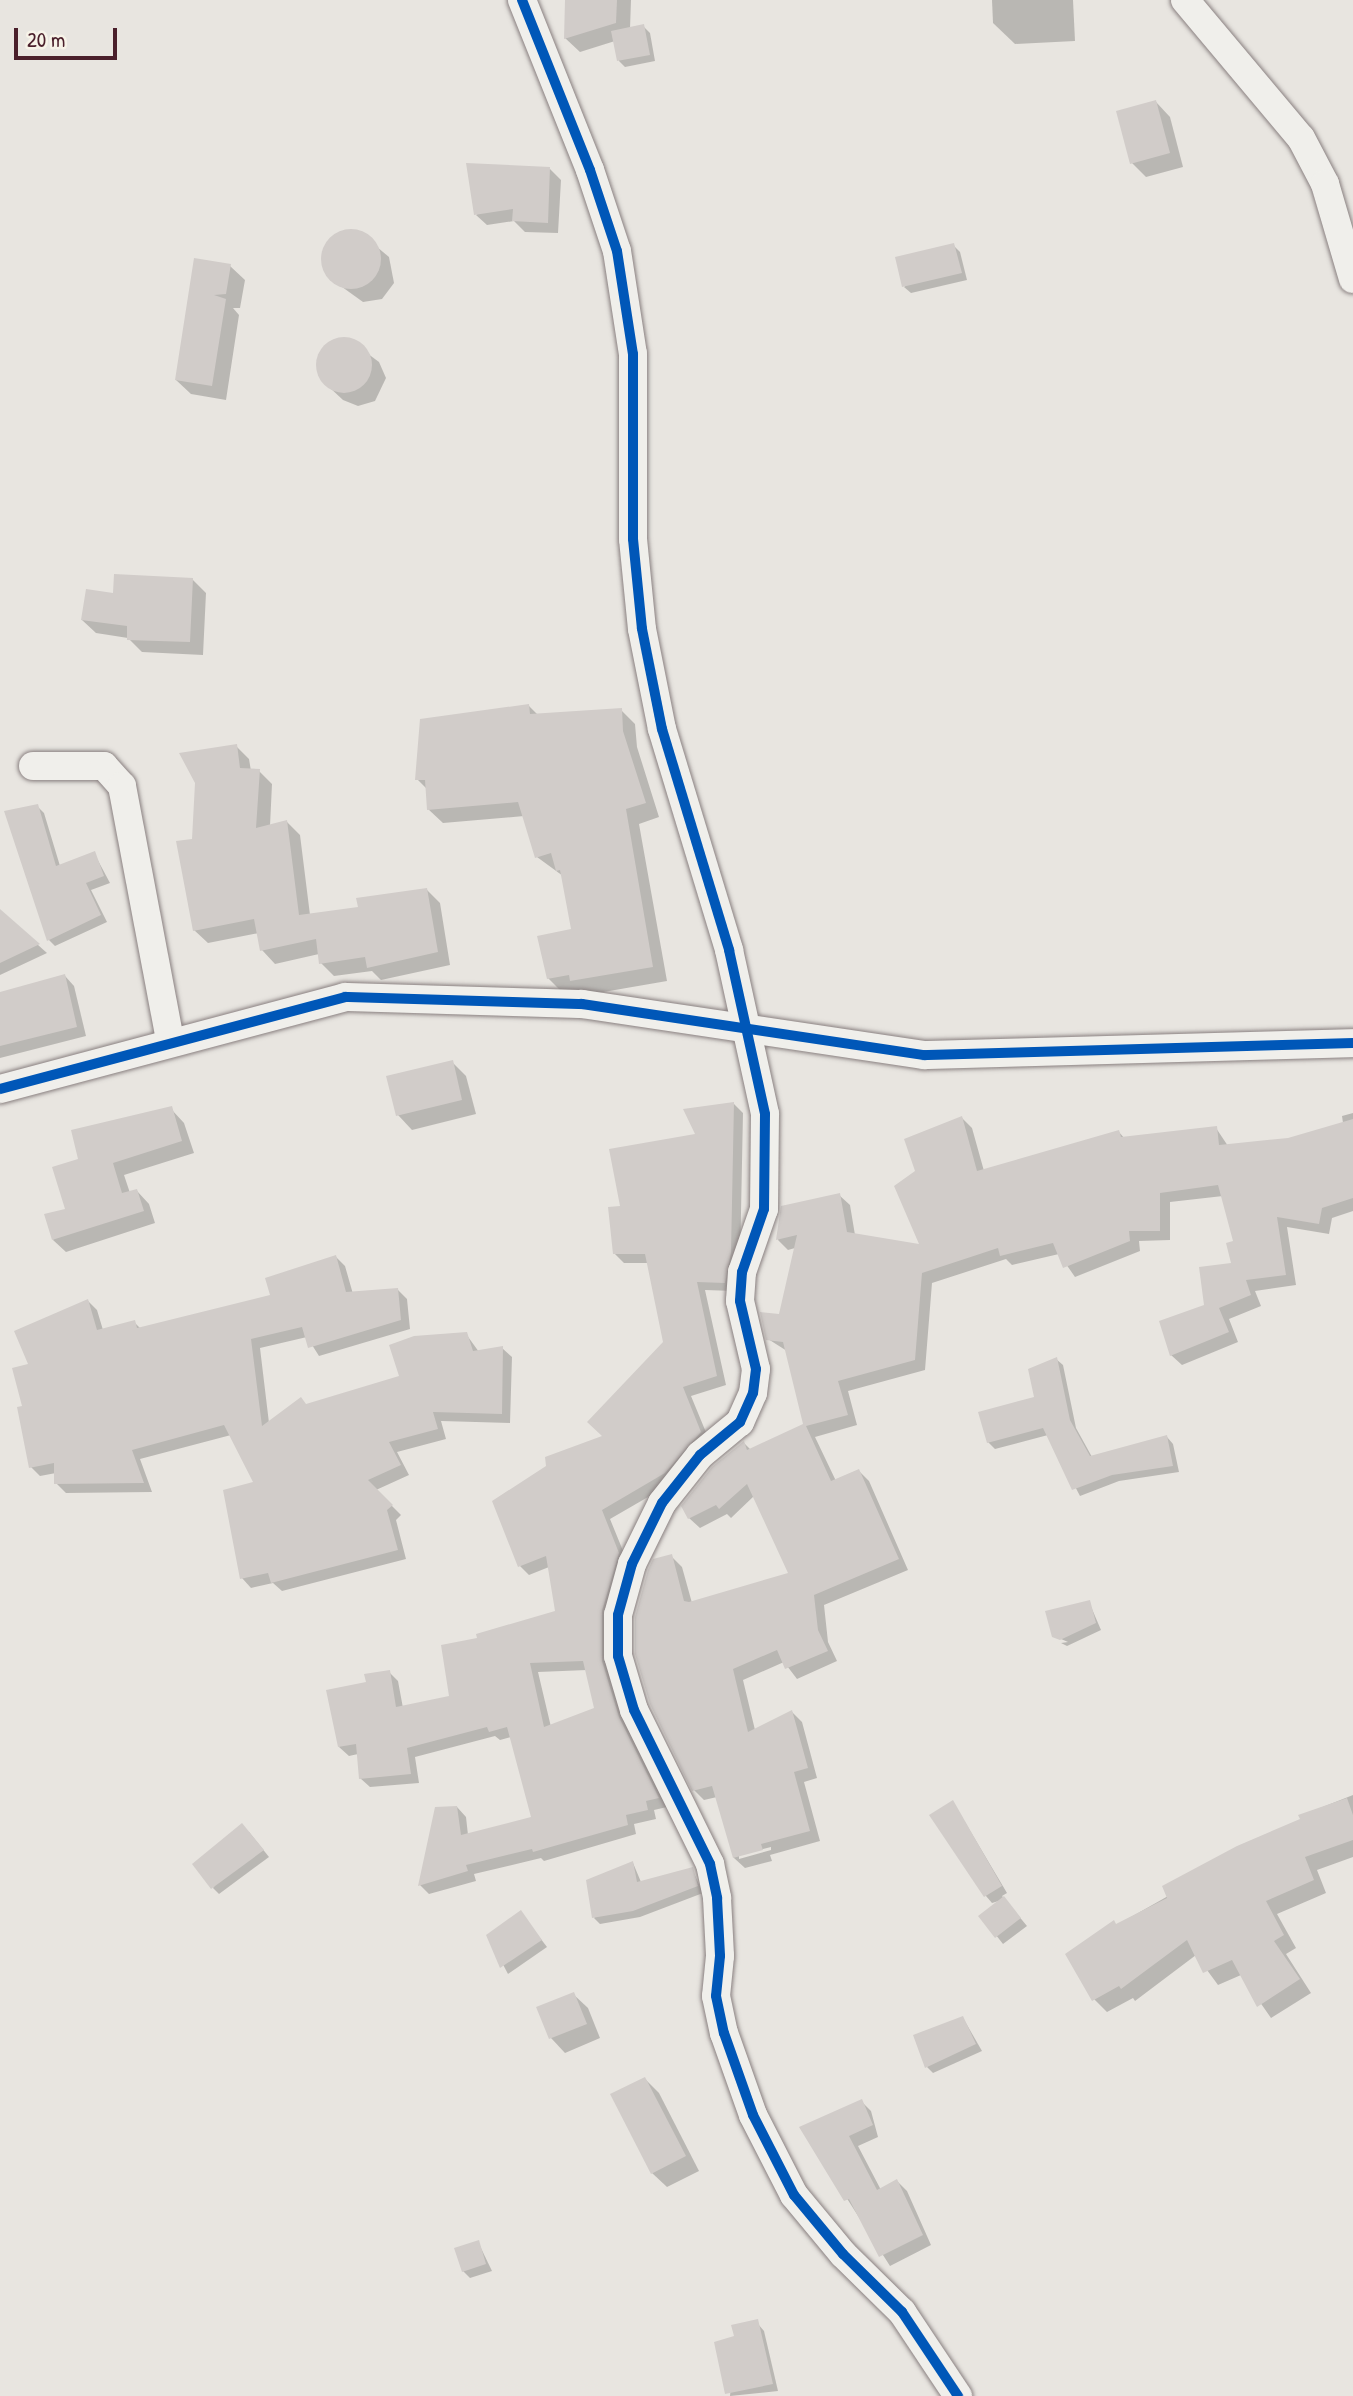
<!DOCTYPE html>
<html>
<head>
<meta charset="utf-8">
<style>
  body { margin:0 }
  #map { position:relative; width:1353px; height:2396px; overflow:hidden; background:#e8e5e0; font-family:"Patrick Hand",sans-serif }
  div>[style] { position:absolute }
  .shadow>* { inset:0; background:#0003 }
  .building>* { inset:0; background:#d1ccc9 }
  .round { border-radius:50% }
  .roads { filter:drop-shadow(0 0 2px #898080) drop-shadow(0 0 2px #898080) }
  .street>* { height:28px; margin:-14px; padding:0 14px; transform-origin:14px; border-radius:14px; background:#f0efeb }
  .cycleway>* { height:10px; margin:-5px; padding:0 5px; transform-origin:5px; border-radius:5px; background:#0057b8 }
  span { translate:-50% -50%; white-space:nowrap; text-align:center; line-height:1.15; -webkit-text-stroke:6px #f7f3e8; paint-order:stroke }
  .scale { position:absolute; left:14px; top:28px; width:103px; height:32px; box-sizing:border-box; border:4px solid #4a1f2b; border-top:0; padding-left:9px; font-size:21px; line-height:24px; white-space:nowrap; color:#4a1f2b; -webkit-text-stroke:5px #f7f3e8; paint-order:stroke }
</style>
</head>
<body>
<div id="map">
  <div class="shadow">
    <i style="clip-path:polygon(567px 0,631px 0,630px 29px,643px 26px,650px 33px,655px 61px,625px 67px,619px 61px,615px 41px,580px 52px,565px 38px)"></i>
    <i style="clip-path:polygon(992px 0,1073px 0,1075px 41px,1015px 44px,993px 23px)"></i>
    <i style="clip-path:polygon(1156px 102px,1170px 117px,1183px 167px,1146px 177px,1132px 163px)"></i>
    <i style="clip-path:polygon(550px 169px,561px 180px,558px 233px,525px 232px,514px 221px,487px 225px,476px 215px)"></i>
    <i style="clip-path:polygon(359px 232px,389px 257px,394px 283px,382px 299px,363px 302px,331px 279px,323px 261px,334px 237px)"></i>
    <i style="clip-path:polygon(953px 245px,960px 252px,967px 280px,911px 293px,904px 287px)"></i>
    <i style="clip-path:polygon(196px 260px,230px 266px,245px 280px,240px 308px,233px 308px,239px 315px,226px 400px,191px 394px,176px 380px)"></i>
    <i style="clip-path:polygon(348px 339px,379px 362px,386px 378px,375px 401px,358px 406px,343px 400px,328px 386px,319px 363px,325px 348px)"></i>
    <i style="clip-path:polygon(192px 579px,206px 593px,203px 655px,142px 652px,128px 638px,96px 633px,82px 620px,115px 596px)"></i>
    <i style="clip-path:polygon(529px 706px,538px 715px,621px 710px,635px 724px,637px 747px,659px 817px,639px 824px,667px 981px,586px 995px,581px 990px,563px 993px,548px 978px,573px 930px,563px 876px,537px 857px,524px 816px,443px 823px,428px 809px,427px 789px,417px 779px)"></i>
    <i style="clip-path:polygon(236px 746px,249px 759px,251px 771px,259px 771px,272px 784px,270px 826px,287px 822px,300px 835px,310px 915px,360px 908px,427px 890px,440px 903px,450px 965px,381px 980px,372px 971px,334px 976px,321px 963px,319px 954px,275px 964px,262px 950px,259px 933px,208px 943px,194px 930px,194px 840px)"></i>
    <i style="clip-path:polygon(37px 806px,44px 813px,60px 866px,94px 853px,110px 883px,91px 890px,107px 922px,55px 946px,49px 940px)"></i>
    <i style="clip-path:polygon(0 911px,47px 953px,0 975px)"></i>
    <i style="clip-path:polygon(65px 976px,74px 986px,86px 1036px,0 1058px,0 993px)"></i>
    <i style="clip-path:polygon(452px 1062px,466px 1076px,476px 1114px,412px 1130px,398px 1115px)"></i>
    <i style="clip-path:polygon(evenodd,734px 1104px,743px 1113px,740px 1263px,734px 1291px,705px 1290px,726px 1385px,691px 1396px,710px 1442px,674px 1482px,610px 1519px,628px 1563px,610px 1621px,667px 1807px,654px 1810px,656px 1819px,634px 1824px,636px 1834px,544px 1861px,541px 1858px,474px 1874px,476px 1881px,429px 1894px,420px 1885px,457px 1807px,466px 1817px,468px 1835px,533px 1819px,511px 1737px,500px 1740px,495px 1736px,415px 1757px,419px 1783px,370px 1787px,360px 1778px,358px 1754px,349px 1756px,339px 1747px,368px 1683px,389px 1672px,398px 1681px,403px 1708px,451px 1697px,480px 1640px,557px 1612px,549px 1567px,529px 1575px,520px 1566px,665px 1342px,648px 1263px,624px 1263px,614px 1253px,622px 1208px,734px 1104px,587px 1670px,596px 1709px,551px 1727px,538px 1672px,587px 1670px)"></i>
    <i style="clip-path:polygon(172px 1110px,184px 1123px,194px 1153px,124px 1175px,130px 1193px,137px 1191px,149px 1204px,155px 1223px,66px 1252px,53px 1240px,67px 1210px,80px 1160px)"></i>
    <i style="clip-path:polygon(evenodd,1353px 1113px,1353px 1211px,1332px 1218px,1329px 1234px,1287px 1227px,1296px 1285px,1255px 1291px,1261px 1306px,1229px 1319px,1238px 1342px,1182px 1365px,1171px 1355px,1233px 1264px,1235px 1243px,1223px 1196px,1170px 1202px,1170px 1240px,1139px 1241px,1140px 1251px,1075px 1277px,1059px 1254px,1012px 1265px,1006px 1259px,932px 1283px,925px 1370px,848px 1391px,857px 1425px,815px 1437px,836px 1481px,859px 1471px,869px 1481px,908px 1570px,824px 1605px,828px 1642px,837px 1661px,797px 1679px,784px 1662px,743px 1680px,755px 1730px,792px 1712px,802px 1722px,817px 1778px,804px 1782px,820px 1841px,770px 1855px,772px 1861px,745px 1868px,734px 1858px,717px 1797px,704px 1800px,694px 1790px,671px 1556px,682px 1567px,692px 1603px,791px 1574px,754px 1496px,731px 1518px,727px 1514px,700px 1528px,689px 1518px,744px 1443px,751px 1450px,805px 1425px,787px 1351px,768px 1339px,780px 1315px,795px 1248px,788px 1250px,778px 1240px,782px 1208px,839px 1195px,850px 1205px,855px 1235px,922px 1246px,917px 1172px,962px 1118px,972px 1128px,984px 1171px,1119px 1132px,1125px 1139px,1216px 1128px,1228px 1146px,1289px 1140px,1343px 1123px,1342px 1116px,1353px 1113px,771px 1847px,771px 1850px,739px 1859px,739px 1855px,771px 1847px)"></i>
    <i style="clip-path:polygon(336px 1257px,345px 1266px,353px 1294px,398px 1290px,407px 1299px,410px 1329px,319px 1356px,307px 1337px,260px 1348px,269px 1423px,307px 1405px,401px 1377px,466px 1334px,479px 1352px,502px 1348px,512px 1357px,510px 1423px,441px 1421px,446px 1439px,397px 1452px,409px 1475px,376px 1490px,401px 1515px,396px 1520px,406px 1559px,282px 1591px,273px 1583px,251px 1588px,242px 1578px,255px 1483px,231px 1435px,140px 1459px,152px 1492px,66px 1493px,56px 1483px,56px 1473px,40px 1476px,31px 1467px,24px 1407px,30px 1365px,88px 1301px,97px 1310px,103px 1330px,134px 1322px,141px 1329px,273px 1296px)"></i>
    <i style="clip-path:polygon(1056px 1359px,1063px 1365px,1076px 1428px,1092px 1457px,1167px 1437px,1173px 1444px,1179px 1472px,1119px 1481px,1080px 1496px,1048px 1435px,995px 1449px,988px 1442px,1036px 1398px)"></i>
    <i style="clip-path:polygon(1089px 1602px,1101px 1630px,1067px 1646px,1061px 1643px,1068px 1642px,1054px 1636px)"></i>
    <i style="clip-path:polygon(1353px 1795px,1353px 1857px,1317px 1870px,1326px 1893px,1277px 1914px,1296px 1948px,1286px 1954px,1311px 1993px,1271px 2018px,1241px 1975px,1218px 1985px,1196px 1955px,1135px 2001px,1133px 1998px,1107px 2012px,1094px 1999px,1117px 1925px,1302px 1820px,1300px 1816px)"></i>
    <i style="clip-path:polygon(953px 1802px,1007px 1893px,1002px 1896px,1027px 1926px,1003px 1944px,981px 1916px,1002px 1900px,992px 1903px,986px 1896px)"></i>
    <i style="clip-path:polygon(249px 1832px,269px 1857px,219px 1894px,213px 1888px)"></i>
    <i style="clip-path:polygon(633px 1863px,641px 1882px,692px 1869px,703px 1893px,640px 1917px,600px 1924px,594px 1918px)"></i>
    <i style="clip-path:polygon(521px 1913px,547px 1947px,508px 1974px,488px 1936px)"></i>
    <i style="clip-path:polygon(573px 1994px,588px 2008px,600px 2038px,565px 2053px,551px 2038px,538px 2008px)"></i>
    <i style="clip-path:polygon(963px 2018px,982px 2051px,933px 2073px,927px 2067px)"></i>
    <i style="clip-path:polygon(645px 2079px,659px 2093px,699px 2171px,667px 2187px,652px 2173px)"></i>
    <i style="clip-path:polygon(861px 2101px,871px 2111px,878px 2137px,858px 2146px,881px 2190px,897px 2181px,907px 2191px,931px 2245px,890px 2266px,802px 2128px)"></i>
    <i style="clip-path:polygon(478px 2242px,492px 2271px,470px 2278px,463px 2271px)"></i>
    <i style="clip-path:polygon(758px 2324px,764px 2331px,778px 2391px,730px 2396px,736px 2338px)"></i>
  </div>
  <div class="building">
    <i style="clip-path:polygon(565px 0,617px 0,616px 23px,564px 39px)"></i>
    <i style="clip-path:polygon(644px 24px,650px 55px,617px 61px,611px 31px)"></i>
    <i style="clip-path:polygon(1156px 100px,1170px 153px,1130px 164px,1116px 111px)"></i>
    <i style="clip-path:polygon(466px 163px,550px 167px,548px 223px,512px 221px,513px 209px,474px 215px)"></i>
    <i class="round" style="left:321px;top:229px;width:60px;height:60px"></i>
    <i style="clip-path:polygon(954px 243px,962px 273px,902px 287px,895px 257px)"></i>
    <i style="clip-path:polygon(194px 258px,231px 264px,226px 294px,214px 295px,226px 299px,212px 386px,175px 380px)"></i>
    <i class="round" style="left:316px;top:337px;width:56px;height:56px"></i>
    <i style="clip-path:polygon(114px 574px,193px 578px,190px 642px,127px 640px,127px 626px,81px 620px,86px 589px,113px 593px)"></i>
    <i style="clip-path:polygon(529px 704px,530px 714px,622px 708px,623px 731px,646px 803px,626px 809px,653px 967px,570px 981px,569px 975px,547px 979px,537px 936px,571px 929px,560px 870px,556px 871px,551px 853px,535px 858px,518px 802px,427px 810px,425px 780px,415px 780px,420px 719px)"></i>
    <i style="clip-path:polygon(237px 744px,240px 768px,260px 769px,256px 828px,287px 820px,299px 915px,358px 907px,356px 898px,427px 888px,438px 952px,367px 968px,365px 957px,319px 964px,316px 939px,260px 951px,254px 919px,193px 931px,176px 841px,192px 839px,195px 783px,179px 753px)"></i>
    <i style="clip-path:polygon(38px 804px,56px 866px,95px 851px,104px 876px,86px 883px,101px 915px,47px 941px,4px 811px)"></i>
    <i style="clip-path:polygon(0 909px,40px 944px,0 963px)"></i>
    <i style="clip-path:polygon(65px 974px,77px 1027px,0 1046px,0 992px)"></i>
    <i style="clip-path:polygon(453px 1060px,462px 1100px,396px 1116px,386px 1076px)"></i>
    <i style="clip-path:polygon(evenodd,734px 1102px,731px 1253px,725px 1283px,697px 1282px,717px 1376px,683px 1387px,701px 1432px,665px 1473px,602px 1510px,619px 1553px,602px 1611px,602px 1661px,619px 1717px,659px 1798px,646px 1801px,648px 1810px,626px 1815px,628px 1825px,533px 1852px,532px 1849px,466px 1865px,468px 1871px,418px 1886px,435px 1807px,457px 1806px,461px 1835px,531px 1817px,507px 1727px,489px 1732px,487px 1727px,407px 1748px,411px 1774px,359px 1779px,356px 1744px,338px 1747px,326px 1690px,366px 1682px,364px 1674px,390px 1670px,396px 1707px,449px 1696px,441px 1645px,477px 1638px,476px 1634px,555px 1611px,546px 1556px,518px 1567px,492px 1501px,546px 1466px,545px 1457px,602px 1436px,587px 1422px,663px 1342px,645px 1254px,613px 1254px,608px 1207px,620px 1206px,609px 1149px,695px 1134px,683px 1109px,734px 1102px,583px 1661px,594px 1708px,544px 1727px,530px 1663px,583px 1661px)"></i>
    <i style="clip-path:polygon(172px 1106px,182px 1141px,113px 1163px,122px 1193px,137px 1189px,144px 1211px,52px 1240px,44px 1214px,65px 1209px,52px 1167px,78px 1159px,71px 1130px)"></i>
    <i style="clip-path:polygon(962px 1116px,977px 1171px,1119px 1130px,1121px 1137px,1217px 1126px,1219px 1145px,1288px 1138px,1353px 1119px,1353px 1198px,1322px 1208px,1319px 1224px,1277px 1217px,1286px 1275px,1246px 1280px,1251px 1295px,1219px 1308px,1229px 1332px,1170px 1356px,1159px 1321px,1204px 1305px,1199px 1267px,1231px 1263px,1226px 1243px,1233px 1241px,1218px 1185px,1160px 1193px,1160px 1231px,1129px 1231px,1130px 1241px,1063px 1268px,1053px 1243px,1000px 1256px,998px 1248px,922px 1273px,915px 1360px,838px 1381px,848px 1415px,806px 1426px,831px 1481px,859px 1469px,899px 1559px,814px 1595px,818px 1630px,828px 1651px,785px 1669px,777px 1650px,733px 1669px,748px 1732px,792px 1710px,808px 1768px,794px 1772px,810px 1831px,761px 1844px,763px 1850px,733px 1858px,712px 1786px,692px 1791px,650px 1704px,635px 1654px,635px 1617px,648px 1570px,653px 1559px,672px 1554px,684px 1601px,689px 1602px,788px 1573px,747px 1484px,719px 1509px,716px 1505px,688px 1519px,681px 1506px,712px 1467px,744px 1441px,747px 1450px,803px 1424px,783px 1342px,766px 1340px,760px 1312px,779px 1314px,797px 1235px,776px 1240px,781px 1206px,840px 1193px,847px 1232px,919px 1244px,894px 1186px,915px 1171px,904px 1139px)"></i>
    <i style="clip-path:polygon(336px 1255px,346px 1292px,398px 1288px,401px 1320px,308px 1348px,302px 1327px,251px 1339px,262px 1426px,301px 1397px,306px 1404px,399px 1376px,389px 1345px,414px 1336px,467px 1332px,473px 1351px,503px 1346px,502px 1414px,433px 1412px,438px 1429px,389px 1442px,401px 1465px,368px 1480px,393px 1505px,387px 1510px,398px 1550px,271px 1583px,268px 1573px,240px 1579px,223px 1490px,253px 1482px,224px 1425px,132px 1450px,144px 1483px,54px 1484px,54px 1463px,29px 1468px,17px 1407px,22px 1406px,12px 1368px,28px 1364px,14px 1331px,88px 1299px,97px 1330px,135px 1320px,137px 1328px,270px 1295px,265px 1278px)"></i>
    <i style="clip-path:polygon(1057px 1357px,1070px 1420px,1090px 1456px,1167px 1435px,1173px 1466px,1112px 1475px,1072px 1490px,1043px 1428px,987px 1443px,978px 1412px,1034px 1397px,1028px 1369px)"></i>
    <i style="clip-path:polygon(1090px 1600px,1096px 1623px,1060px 1640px,1052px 1637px,1045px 1611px)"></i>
    <i style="clip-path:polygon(1347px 1798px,1353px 1815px,1353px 1840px,1305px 1857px,1314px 1880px,1266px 1901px,1284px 1935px,1274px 1941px,1300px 1979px,1257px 2007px,1232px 1960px,1203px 1973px,1187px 1940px,1121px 1989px,1119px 1986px,1092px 2001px,1065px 1954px,1114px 1920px,1116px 1924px,1167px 1898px,1162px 1886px,1237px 1846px,1300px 1819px,1298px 1815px)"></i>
    <i style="clip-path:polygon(953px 1800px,1002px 1886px,984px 1897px,929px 1815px)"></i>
    <i style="clip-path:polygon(242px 1823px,264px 1850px,211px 1889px,192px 1864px)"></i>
    <i style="clip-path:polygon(633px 1861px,637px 1882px,693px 1867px,698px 1886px,633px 1911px,592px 1918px,586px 1880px)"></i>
    <i style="clip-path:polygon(1004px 1896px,1021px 1918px,995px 1938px,978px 1916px)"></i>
    <i style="clip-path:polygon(521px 1910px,542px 1940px,500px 1968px,486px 1935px)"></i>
    <i style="clip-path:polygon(574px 1992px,587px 2024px,549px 2039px,536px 2007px)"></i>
    <i style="clip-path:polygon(963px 2016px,976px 2044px,925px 2068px,913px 2035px)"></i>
    <i style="clip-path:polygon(645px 2077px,686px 2156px,651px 2174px,610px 2094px)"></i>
    <i style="clip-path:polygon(862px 2099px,873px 2125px,849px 2136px,877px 2190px,897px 2179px,923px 2235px,879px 2257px,849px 2199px,844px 2201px,799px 2127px)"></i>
    <i style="clip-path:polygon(479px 2240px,486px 2264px,462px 2272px,454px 2248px)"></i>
    <i style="clip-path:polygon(758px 2319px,773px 2384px,725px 2394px,714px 2342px,734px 2336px,731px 2325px)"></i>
  </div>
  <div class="roads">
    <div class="street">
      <i style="left:522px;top:0;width:183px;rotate:68.2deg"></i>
      <i style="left:590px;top:170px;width:85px;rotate:71.6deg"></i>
      <i style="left:617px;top:251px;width:104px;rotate:81.2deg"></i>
      <i style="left:633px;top:354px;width:185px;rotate:90deg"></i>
      <i style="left:633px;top:539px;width:90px;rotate:84.3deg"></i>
      <i style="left:642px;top:629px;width:102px;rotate:78.7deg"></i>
      <i style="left:662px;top:729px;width:231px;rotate:73.1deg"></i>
      <i style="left:729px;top:950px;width:168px;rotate:77.6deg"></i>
      <i style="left:765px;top:1114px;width:95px;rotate:90.6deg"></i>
      <i style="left:764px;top:1209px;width:67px;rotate:109.2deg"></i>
      <i style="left:742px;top:1272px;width:29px;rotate:94deg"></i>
      <i style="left:740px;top:1301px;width:70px;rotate:76.8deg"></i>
      <i style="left:756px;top:1369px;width:24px;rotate:97deg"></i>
      <i style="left:753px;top:1393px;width:32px;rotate:114deg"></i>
      <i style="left:740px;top:1422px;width:52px;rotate:140.5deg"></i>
      <i style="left:700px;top:1455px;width:61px;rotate:128.4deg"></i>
      <i style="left:662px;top:1503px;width:68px;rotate:116.2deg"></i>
      <i style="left:632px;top:1564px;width:53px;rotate:105.4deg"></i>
      <i style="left:618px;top:1615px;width:41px;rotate:90deg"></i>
      <i style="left:618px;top:1656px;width:56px;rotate:73.5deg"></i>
      <i style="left:634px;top:1710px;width:172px;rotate:63.7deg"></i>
      <i style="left:710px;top:1864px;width:35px;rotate:78deg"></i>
      <i style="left:717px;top:1898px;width:58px;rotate:87deg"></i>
      <i style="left:720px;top:1956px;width:40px;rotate:95.7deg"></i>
      <i style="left:716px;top:1996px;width:38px;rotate:78deg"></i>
      <i style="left:724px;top:2033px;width:87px;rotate:70.5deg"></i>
      <i style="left:753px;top:2115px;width:90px;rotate:62.9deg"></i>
      <i style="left:794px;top:2195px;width:77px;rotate:50.3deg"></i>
      <i style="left:843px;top:2254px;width:83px;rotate:44.5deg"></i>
      <i style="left:902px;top:2312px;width:101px;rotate:56.3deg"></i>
      <i style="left:1185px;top:0;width:180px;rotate:50deg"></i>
      <i style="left:1301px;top:138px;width:52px;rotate:62.4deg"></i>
      <i style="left:1325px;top:184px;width:99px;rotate:73.6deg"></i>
      <i style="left:33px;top:766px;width:71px"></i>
      <i style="left:104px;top:766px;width:27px;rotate:48deg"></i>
      <i style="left:122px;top:786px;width:259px;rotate:79.3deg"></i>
      <i style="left:0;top:1089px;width:357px;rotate:-14.9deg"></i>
      <i style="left:345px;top:997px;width:237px;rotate:1.7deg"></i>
      <i style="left:582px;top:1004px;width:346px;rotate:8.5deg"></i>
      <i style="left:924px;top:1055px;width:429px;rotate:-1.6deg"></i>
    </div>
  </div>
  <div class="cycleway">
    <i style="left:522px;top:0;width:183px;rotate:68.2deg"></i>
    <i style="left:590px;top:170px;width:85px;rotate:71.6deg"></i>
    <i style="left:617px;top:251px;width:104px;rotate:81.2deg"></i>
    <i style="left:633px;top:354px;width:185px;rotate:90deg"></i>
    <i style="left:633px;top:539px;width:90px;rotate:84.3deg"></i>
    <i style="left:642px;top:629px;width:102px;rotate:78.7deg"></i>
    <i style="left:662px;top:729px;width:231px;rotate:73.1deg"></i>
    <i style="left:729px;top:950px;width:168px;rotate:77.6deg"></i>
    <i style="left:765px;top:1114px;width:95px;rotate:90.6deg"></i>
    <i style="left:764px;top:1209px;width:67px;rotate:109.2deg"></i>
    <i style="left:742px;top:1272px;width:29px;rotate:94deg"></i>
    <i style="left:740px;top:1301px;width:70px;rotate:76.8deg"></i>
    <i style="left:756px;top:1369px;width:24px;rotate:97deg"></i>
    <i style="left:753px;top:1393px;width:32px;rotate:114deg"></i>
    <i style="left:740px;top:1422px;width:52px;rotate:140.5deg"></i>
    <i style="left:700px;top:1455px;width:61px;rotate:128.4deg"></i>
    <i style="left:662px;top:1503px;width:68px;rotate:116.2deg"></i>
    <i style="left:632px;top:1564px;width:53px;rotate:105.4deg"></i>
    <i style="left:618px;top:1615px;width:41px;rotate:90deg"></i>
    <i style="left:618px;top:1656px;width:56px;rotate:73.5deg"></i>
    <i style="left:634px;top:1710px;width:172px;rotate:63.7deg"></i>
    <i style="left:710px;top:1864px;width:35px;rotate:78deg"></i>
    <i style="left:717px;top:1898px;width:58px;rotate:87deg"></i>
    <i style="left:720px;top:1956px;width:40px;rotate:95.7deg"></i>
    <i style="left:716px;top:1996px;width:38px;rotate:78deg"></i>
    <i style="left:724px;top:2033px;width:87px;rotate:70.5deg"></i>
    <i style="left:753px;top:2115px;width:90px;rotate:62.9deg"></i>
    <i style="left:794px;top:2195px;width:77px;rotate:50.3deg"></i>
    <i style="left:843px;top:2254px;width:83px;rotate:44.5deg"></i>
    <i style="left:902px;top:2312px;width:101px;rotate:56.3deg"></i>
    <i style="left:0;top:1089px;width:357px;rotate:-14.9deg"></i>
    <i style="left:345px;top:997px;width:237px;rotate:1.7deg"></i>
    <i style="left:582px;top:1004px;width:346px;rotate:8.5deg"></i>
    <i style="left:924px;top:1055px;width:429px;rotate:-1.6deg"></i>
  </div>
  <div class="scale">20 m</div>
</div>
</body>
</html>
